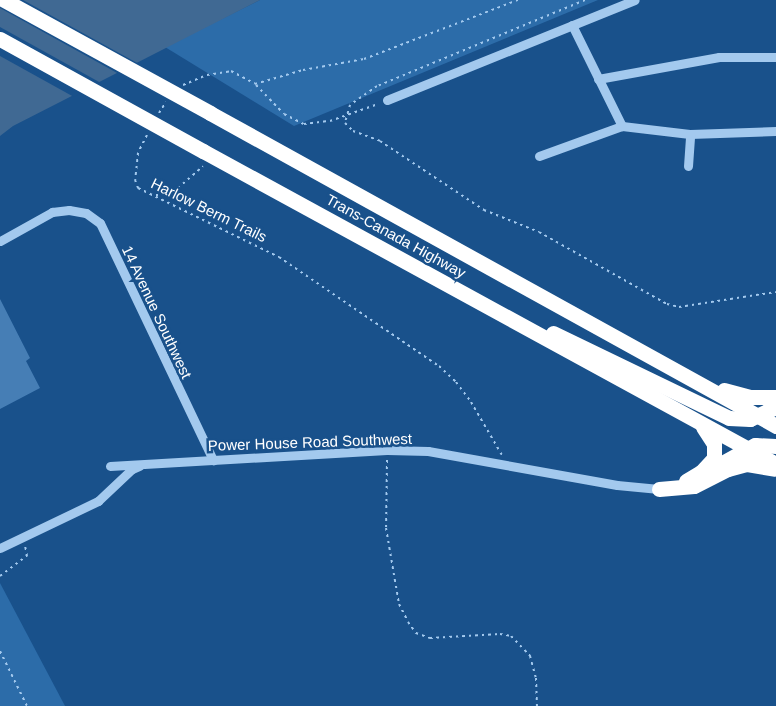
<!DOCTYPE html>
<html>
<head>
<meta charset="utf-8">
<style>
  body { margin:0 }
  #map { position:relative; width:776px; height:706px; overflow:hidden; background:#19518b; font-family:Helvetica,sans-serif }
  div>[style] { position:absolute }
  .green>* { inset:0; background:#2c6ca9 }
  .water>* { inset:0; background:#406993 }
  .pier>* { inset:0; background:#19518b }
  .building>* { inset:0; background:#467eb5 }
  .path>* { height:2px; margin-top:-1px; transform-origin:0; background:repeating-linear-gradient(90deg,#a3c9ee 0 2.5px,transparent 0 6.5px) }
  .minor>* { height:9px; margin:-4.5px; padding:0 4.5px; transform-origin:4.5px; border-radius:4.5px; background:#a3c9ee }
  .highway>* { height:15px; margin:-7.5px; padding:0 7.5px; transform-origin:7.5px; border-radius:7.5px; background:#fff }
  .highway-bridge>* { height:15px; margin:-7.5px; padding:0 7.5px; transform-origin:7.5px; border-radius:7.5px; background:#fff }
  span { translate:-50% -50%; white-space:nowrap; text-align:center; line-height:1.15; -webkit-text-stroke:5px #19518b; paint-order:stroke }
  .street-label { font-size:15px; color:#fff }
</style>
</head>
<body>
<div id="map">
  <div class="green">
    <i style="clip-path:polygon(260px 0,598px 0,294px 126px,165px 47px)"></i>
    <i style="clip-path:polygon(0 583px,65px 706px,0 706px)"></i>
  </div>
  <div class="water">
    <i style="clip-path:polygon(0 0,260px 0,13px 126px,0 136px)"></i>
  </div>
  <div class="pier">
    <i style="clip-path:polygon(0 0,23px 0,139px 64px,119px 74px,0 8px)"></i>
    <i style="clip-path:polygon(0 27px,101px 83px,74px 97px,0 56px)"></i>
  </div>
  <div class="building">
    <i style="clip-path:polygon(0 299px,30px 358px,26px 361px,40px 388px,0 409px)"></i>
  </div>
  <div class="path">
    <i style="left:585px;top:0;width:225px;rotate:157.5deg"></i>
    <i style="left:377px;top:86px;width:33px;rotate:145deg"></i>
    <i style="left:350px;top:105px;width:19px;rotate:106deg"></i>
    <i style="left:345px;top:123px;width:11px;rotate:45deg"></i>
    <i style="left:353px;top:131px;width:29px;rotate:20deg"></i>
    <i style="left:380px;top:141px;width:125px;rotate:33.6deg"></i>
    <i style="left:484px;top:210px;width:59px;rotate:21.8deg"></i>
    <i style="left:539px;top:232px;width:147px;rotate:29.4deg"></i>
    <i style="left:667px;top:304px;width:12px;rotate:14deg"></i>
    <i style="left:679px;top:307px;width:98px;rotate:-8.8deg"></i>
    <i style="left:183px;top:85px;width:26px;rotate:-23deg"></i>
    <i style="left:207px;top:75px;width:24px;rotate:-9deg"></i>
    <i style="left:231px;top:71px;width:27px;rotate:28deg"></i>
    <i style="left:255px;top:84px;width:50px;rotate:-16.3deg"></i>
    <i style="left:303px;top:70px;width:62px;rotate:-10.2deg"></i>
    <i style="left:364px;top:59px;width:165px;rotate:-21deg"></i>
    <i style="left:256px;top:85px;width:40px;rotate:46deg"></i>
    <i style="left:284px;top:114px;width:22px;rotate:27deg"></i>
    <i style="left:304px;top:124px;width:26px;rotate:-7deg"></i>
    <i style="left:330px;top:121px;width:51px;rotate:-19.5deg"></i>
    <i style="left:159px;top:113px;width:13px;rotate:-58deg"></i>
    <i style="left:147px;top:135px;width:20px;rotate:117deg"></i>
    <i style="left:138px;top:153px;width:27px;rotate:96deg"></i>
    <i style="left:135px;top:180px;width:9px;rotate:69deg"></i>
    <i style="left:138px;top:188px;width:157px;rotate:26.1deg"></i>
    <i style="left:279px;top:257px;width:194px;rotate:34.3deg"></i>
    <i style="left:439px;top:366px;width:23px;rotate:43deg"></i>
    <i style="left:456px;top:382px;width:25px;rotate:53deg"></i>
    <i style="left:471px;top:402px;width:61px;rotate:59.7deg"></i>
    <i style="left:156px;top:195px;width:6px"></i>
    <i style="left:162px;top:195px;width:17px;rotate:-24deg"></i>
    <i style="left:178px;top:188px;width:33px;rotate:-41deg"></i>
    <i style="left:387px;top:460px;width:68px;rotate:90.8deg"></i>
    <i style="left:386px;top:528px;width:77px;rotate:80.3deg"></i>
    <i style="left:399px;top:604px;width:20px;rotate:63deg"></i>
    <i style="left:408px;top:622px;width:14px;rotate:54deg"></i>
    <i style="left:416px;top:633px;width:15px;rotate:20deg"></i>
    <i style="left:430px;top:638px;width:70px;rotate:-3.3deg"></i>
    <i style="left:500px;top:634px;width:11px;rotate:10deg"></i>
    <i style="left:511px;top:636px;width:28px;rotate:46deg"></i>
    <i style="left:530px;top:656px;width:23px;rotate:75deg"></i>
    <i style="left:536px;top:678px;width:28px;rotate:88deg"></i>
    <i style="left:0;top:576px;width:34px;rotate:-37deg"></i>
    <i style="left:27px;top:556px;width:10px;rotate:-101deg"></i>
    <i style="left:0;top:651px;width:61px;rotate:63.9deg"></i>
  </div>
  <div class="minor">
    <i style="left:572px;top:25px;width:113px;rotate:63.7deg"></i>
    <i style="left:598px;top:79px;width:123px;rotate:-10.3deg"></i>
    <i style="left:719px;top:57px;width:57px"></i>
    <i style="left:387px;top:100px;width:267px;rotate:-22deg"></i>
    <i style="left:539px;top:156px;width:88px;rotate:-19.9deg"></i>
    <i style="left:622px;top:126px;width:68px;rotate:6.7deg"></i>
    <i style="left:690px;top:134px;width:86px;rotate:-2deg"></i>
    <i style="left:688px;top:166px;width:32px;rotate:-86deg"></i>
    <i style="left:0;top:241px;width:60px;rotate:-29.1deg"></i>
    <i style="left:52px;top:212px;width:17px;rotate:-7deg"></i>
    <i style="left:69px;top:210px;width:17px;rotate:10deg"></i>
    <i style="left:86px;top:213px;width:17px;rotate:36deg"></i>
    <i style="left:100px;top:223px;width:263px;rotate:64.5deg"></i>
    <i style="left:110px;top:466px;width:277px;rotate:-3.3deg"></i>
    <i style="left:387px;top:450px;width:41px;rotate:1.4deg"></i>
    <i style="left:428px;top:451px;width:192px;rotate:10.2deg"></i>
    <i style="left:617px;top:485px;width:42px;rotate:5.4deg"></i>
    <i style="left:0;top:548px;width:109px;rotate:-25.6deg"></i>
    <i style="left:98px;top:501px;width:47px;rotate:-43.3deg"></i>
    <i style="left:132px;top:469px;width:8px;rotate:-23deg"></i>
  </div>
  <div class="highway">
    <i style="left:210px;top:113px;width:647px;rotate:28.94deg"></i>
    <i style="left:203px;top:151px;width:653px;rotate:28.65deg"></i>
    <i style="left:553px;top:333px;width:195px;rotate:25.8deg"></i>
    <i style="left:729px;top:418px;width:21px;rotate:3deg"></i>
    <i style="left:750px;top:419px;width:29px;rotate:-25deg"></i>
    <i style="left:724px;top:390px;width:28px;rotate:15deg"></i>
    <i style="left:751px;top:397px;width:25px"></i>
    <i style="left:713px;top:468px;width:48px;rotate:-28.7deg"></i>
    <i style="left:755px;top:445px;width:21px;rotate:3deg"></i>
    <i style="left:686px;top:481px;width:17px;rotate:-31deg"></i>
    <i style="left:701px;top:472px;width:19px;rotate:-47deg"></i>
    <i style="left:714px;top:458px;width:14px;rotate:-90deg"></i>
    <i style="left:714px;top:444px;width:20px;rotate:-123deg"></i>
    <i style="left:659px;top:489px;width:35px;rotate:-5deg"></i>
    <i style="left:694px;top:486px;width:38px;rotate:-27deg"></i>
    <i style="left:728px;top:469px;width:20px;rotate:-15deg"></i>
    <i style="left:747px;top:464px;width:27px;rotate:10deg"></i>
  </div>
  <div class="highway-bridge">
    <i style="left:4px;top:0;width:235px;rotate:28.7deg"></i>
    <i style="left:0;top:39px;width:232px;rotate:28.9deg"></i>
  </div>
  <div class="street-label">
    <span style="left:209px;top:210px;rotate:26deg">Harlow Berm Trails</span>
    <span style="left:396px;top:236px;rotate:29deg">Trans-Canada Highway</span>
    <span style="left:157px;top:312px;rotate:65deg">14 Avenue Southwest</span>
    <span style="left:310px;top:442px;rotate:-2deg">Power House Road Southwest</span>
  </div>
</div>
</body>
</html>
